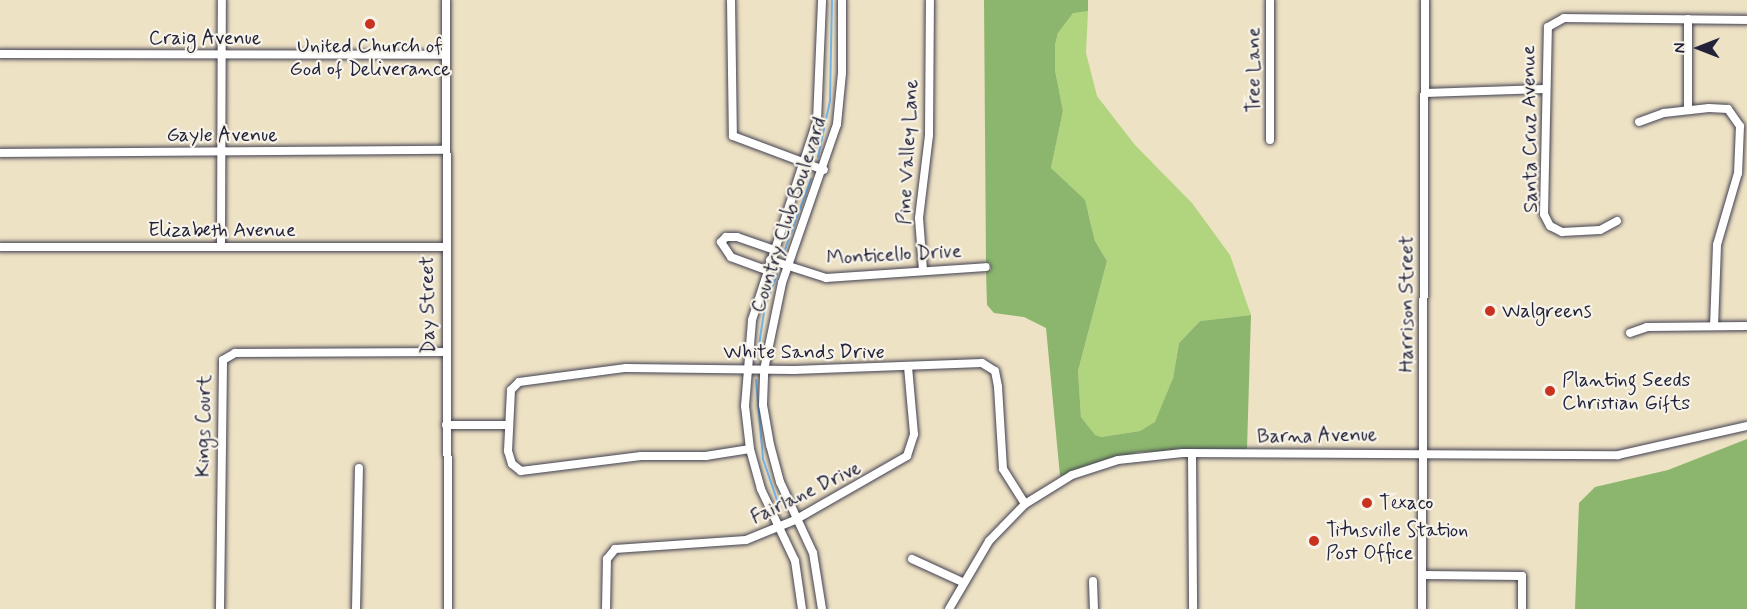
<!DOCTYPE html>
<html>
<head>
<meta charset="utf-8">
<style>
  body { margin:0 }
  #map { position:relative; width:1747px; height:609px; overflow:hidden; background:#eee2c4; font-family:Mynerve,sans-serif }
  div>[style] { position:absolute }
  .green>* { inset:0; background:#b1d57f }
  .forest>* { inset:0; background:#8cb66e }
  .stream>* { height:2px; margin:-1px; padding:0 1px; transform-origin:1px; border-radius:1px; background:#74b6e9 }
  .roads { filter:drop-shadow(0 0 2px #413f50) drop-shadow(0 0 2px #413f50) }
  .minor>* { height:8px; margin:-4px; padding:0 4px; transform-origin:4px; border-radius:4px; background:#fff }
  .dots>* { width:16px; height:16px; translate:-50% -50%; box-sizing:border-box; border:3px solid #f7f3e8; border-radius:50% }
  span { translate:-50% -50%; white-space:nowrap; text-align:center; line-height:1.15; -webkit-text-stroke:4.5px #f7f3e8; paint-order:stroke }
  .street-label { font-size:20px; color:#22223b }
  .poi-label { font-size:20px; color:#22223b }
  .left { translate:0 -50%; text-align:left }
  .north { position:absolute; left:1669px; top:18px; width:60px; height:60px; -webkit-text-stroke:4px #f7f3e8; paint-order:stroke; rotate:270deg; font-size:16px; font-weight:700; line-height:24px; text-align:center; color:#22223b }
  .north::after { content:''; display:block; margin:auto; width:21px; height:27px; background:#22223b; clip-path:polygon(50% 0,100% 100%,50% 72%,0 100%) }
</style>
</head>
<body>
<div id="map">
  <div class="green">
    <i style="clip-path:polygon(1088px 11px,1086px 53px,1097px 96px,1135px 145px,1192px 203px,1230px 255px,1251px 315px,1200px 321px,1179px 343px,1173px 378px,1156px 422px,1140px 431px,1101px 437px,1095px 436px,1081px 417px,1078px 371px,1107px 261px,1095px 241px,1088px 212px,1051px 168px,1063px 111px,1055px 70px,1055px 45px,1058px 33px,1073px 12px)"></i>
  </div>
  <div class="forest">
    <i style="clip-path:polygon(984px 0,1088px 0,1088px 11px,1073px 13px,1058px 33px,1055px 45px,1055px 70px,1063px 111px,1051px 168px,1085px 200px,1095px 241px,1107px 261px,1078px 371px,1081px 417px,1095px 435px,1101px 437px,1140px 431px,1155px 422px,1173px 378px,1179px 343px,1200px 321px,1251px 315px,1247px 449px,1138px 452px,1060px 476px,1046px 328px,1024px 317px,994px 313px,987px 305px,986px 271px,991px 270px,990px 263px,986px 263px)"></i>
    <i style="clip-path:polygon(1747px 439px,1747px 609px,1575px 609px,1579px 503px,1595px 487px,1668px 470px)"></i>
  </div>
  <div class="stream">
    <i style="left:818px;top:157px;width:57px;rotate:-77.9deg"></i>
    <i style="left:830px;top:101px;width:101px;rotate:-88.9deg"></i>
    <i style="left:784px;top:252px;width:78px;rotate:-69.7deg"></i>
    <i style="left:757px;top:358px;width:53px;rotate:-81.3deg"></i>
    <i style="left:765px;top:306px;width:34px;rotate:-69deg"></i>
    <i style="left:756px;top:380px;width:79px;rotate:84.9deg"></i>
    <i style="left:763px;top:459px;width:50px;rotate:71.2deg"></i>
  </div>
  <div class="roads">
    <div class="minor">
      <i style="left:446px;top:0;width:609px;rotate:89.81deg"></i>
      <i style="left:731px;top:0;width:136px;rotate:89.2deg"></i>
      <i style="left:733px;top:136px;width:97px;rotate:20.5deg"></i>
      <i style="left:1270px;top:0;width:140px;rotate:90deg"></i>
      <i style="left:1688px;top:19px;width:90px;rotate:90deg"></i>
      <i style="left:0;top:54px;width:445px;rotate:0.1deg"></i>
      <i style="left:1425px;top:93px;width:119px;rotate:-1.9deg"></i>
      <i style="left:1639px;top:122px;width:27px;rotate:-20deg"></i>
      <i style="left:1664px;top:113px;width:45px;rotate:-6.3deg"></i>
      <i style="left:1709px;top:108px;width:19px;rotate:3deg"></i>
      <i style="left:1728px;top:109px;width:21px;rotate:55deg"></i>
      <i style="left:1740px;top:126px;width:47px;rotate:92.4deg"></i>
      <i style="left:1738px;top:173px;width:75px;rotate:106.3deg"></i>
      <i style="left:1717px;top:245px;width:81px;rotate:92.1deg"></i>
      <i style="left:0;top:153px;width:444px;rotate:-0.4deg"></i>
      <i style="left:1617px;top:221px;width:19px;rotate:152deg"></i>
      <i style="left:1600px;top:230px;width:38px;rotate:177deg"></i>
      <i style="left:1562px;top:232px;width:13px;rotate:-153deg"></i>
      <i style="left:1550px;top:226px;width:13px;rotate:-117deg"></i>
      <i style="left:1544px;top:214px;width:187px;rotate:-88.8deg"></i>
      <i style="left:1548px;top:27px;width:18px;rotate:-29deg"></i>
      <i style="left:1564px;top:18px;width:183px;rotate:0.6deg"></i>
      <i style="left:0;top:247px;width:444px"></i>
      <i style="left:221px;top:247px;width:247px;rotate:-89.8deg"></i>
      <i style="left:770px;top:260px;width:59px;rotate:17.8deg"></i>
      <i style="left:826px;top:278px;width:160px;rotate:-3.9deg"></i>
      <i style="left:766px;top:270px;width:37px;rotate:-160deg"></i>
      <i style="left:731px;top:257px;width:18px;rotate:-124deg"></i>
      <i style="left:721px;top:242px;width:7px;rotate:-45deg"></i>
      <i style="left:726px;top:237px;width:11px"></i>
      <i style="left:737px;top:237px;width:39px;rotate:19deg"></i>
      <i style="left:923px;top:270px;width:52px;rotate:-94.4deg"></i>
      <i style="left:919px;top:218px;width:84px;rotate:-83.1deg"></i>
      <i style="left:929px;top:135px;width:135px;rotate:-89.6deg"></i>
      <i style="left:1630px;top:333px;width:18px;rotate:-19deg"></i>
      <i style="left:1647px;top:327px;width:100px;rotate:-0.6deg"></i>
      <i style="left:446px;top:425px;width:62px"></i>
      <i style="left:750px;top:449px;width:45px;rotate:171deg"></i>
      <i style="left:706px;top:456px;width:65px;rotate:180deg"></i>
      <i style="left:641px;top:456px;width:121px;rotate:172.9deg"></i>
      <i style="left:521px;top:471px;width:11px;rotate:-142deg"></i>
      <i style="left:512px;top:464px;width:14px;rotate:-107deg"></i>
      <i style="left:508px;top:451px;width:61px;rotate:-87.2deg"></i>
      <i style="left:511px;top:390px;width:11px;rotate:-45deg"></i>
      <i style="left:519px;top:382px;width:108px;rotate:-7.5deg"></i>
      <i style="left:626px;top:368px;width:168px;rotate:0.7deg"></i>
      <i style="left:794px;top:370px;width:188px;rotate:-2.1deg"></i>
      <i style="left:982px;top:363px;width:15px;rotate:32deg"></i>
      <i style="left:995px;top:371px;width:16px;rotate:79deg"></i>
      <i style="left:998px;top:387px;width:82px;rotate:86.5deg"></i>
      <i style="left:1003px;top:469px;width:41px;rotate:57.8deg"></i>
      <i style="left:1192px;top:453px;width:156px;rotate:89.6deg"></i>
      <i style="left:912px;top:559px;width:55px;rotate:24.7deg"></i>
      <i style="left:1423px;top:575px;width:99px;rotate:0.6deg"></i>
      <i style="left:1522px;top:576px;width:33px;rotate:90deg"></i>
      <i style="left:1093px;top:581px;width:28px;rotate:88deg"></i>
      <i style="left:220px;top:609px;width:249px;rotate:-89.3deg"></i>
      <i style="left:223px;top:360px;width:14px;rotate:-30deg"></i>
      <i style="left:235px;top:353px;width:210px;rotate:-0.3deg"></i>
      <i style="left:356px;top:609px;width:141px;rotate:-88.8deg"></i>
      <i style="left:606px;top:609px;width:50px;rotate:-88.9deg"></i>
      <i style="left:607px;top:559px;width:13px;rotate:-51deg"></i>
      <i style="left:615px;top:549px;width:131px;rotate:-3.9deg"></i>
      <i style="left:746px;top:540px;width:53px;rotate:-22.2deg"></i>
      <i style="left:795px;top:520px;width:129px;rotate:-29.7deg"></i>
      <i style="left:907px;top:456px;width:23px;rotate:-72deg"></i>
      <i style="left:914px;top:434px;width:67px;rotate:-95.1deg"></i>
      <i style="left:802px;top:609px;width:49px;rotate:-98.3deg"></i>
      <i style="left:795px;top:561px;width:80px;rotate:-115.3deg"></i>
      <i style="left:761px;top:489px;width:41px;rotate:-105.4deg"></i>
      <i style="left:750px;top:449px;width:43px;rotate:-96.6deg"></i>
      <i style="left:745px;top:406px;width:86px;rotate:-85.3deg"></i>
      <i style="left:752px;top:320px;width:209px;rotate:-71.9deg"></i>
      <i style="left:817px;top:121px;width:121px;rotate:-87.6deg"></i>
      <i style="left:822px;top:609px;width:57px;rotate:-99.1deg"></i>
      <i style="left:813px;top:553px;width:78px;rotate:-114.9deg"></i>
      <i style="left:780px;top:482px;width:38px;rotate:-105deg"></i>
      <i style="left:770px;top:445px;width:41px;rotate:-99.9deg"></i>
      <i style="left:763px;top:405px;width:35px;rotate:-88deg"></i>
      <i style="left:764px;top:370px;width:89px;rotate:-78.3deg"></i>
      <i style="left:782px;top:283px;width:168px;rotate:-70.9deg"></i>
      <i style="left:837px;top:124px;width:51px;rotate:-84.4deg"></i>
      <i style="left:842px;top:73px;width:73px;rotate:-90deg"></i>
      <i style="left:949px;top:609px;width:79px;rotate:-59.5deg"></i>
      <i style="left:989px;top:541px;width:52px;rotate:-45.8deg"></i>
      <i style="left:1025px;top:504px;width:55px;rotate:-31.7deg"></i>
      <i style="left:1072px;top:475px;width:48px;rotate:-18.1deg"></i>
      <i style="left:1118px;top:460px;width:65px;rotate:-6.1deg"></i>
      <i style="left:1183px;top:453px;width:435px;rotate:0.3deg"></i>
      <i style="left:1618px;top:455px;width:132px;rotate:-12.7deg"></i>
      <i style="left:1422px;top:609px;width:609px;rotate:-89.72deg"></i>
    </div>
  </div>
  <div class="dots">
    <i style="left:370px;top:24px;background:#c8321e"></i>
    <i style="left:1490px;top:311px;background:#c8321e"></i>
    <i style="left:1550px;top:391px;background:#c8321e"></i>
    <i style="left:1367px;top:503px;background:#c8321e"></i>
    <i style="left:1314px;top:541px;background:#c8321e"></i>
  </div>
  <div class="street-label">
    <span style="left:205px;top:38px">Craig Avenue</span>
    <span style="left:1254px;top:70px;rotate:-90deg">Tree Lane</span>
    <span style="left:1530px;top:129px;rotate:-91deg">Santa Cruz Avenue</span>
    <span style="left:222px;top:135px">Gayle Avenue</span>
    <span style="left:908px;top:152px;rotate:-87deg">Pine Valley Lane</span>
    <span style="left:789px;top:215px;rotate:-72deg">Country Club Boulevard</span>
    <span style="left:222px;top:230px">Elizabeth Avenue</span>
    <span style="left:894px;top:255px;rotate:-3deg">Monticello Drive</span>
    <span style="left:1407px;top:304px;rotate:-90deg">Harrison Street</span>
    <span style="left:428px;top:305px;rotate:-91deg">Day Street</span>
    <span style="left:804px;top:352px">White Sands Drive</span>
    <span style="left:204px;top:426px;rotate:-89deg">Kings Court</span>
    <span style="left:1317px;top:436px;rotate:-1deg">Barna Avenue</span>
    <span style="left:806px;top:493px;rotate:-26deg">Fairlane Drive</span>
  </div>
  <div class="poi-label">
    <span style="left:370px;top:58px">United Church of<br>God of Deliverance</span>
    <span class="left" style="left:1502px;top:311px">Walgreens</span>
    <span class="left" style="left:1562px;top:392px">Planting Seeds<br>Christian Gifts</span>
    <span class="left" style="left:1379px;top:503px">Texaco</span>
    <span class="left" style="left:1326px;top:542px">Titusville Station<br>Post Office</span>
  </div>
  <div class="north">N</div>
</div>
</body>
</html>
